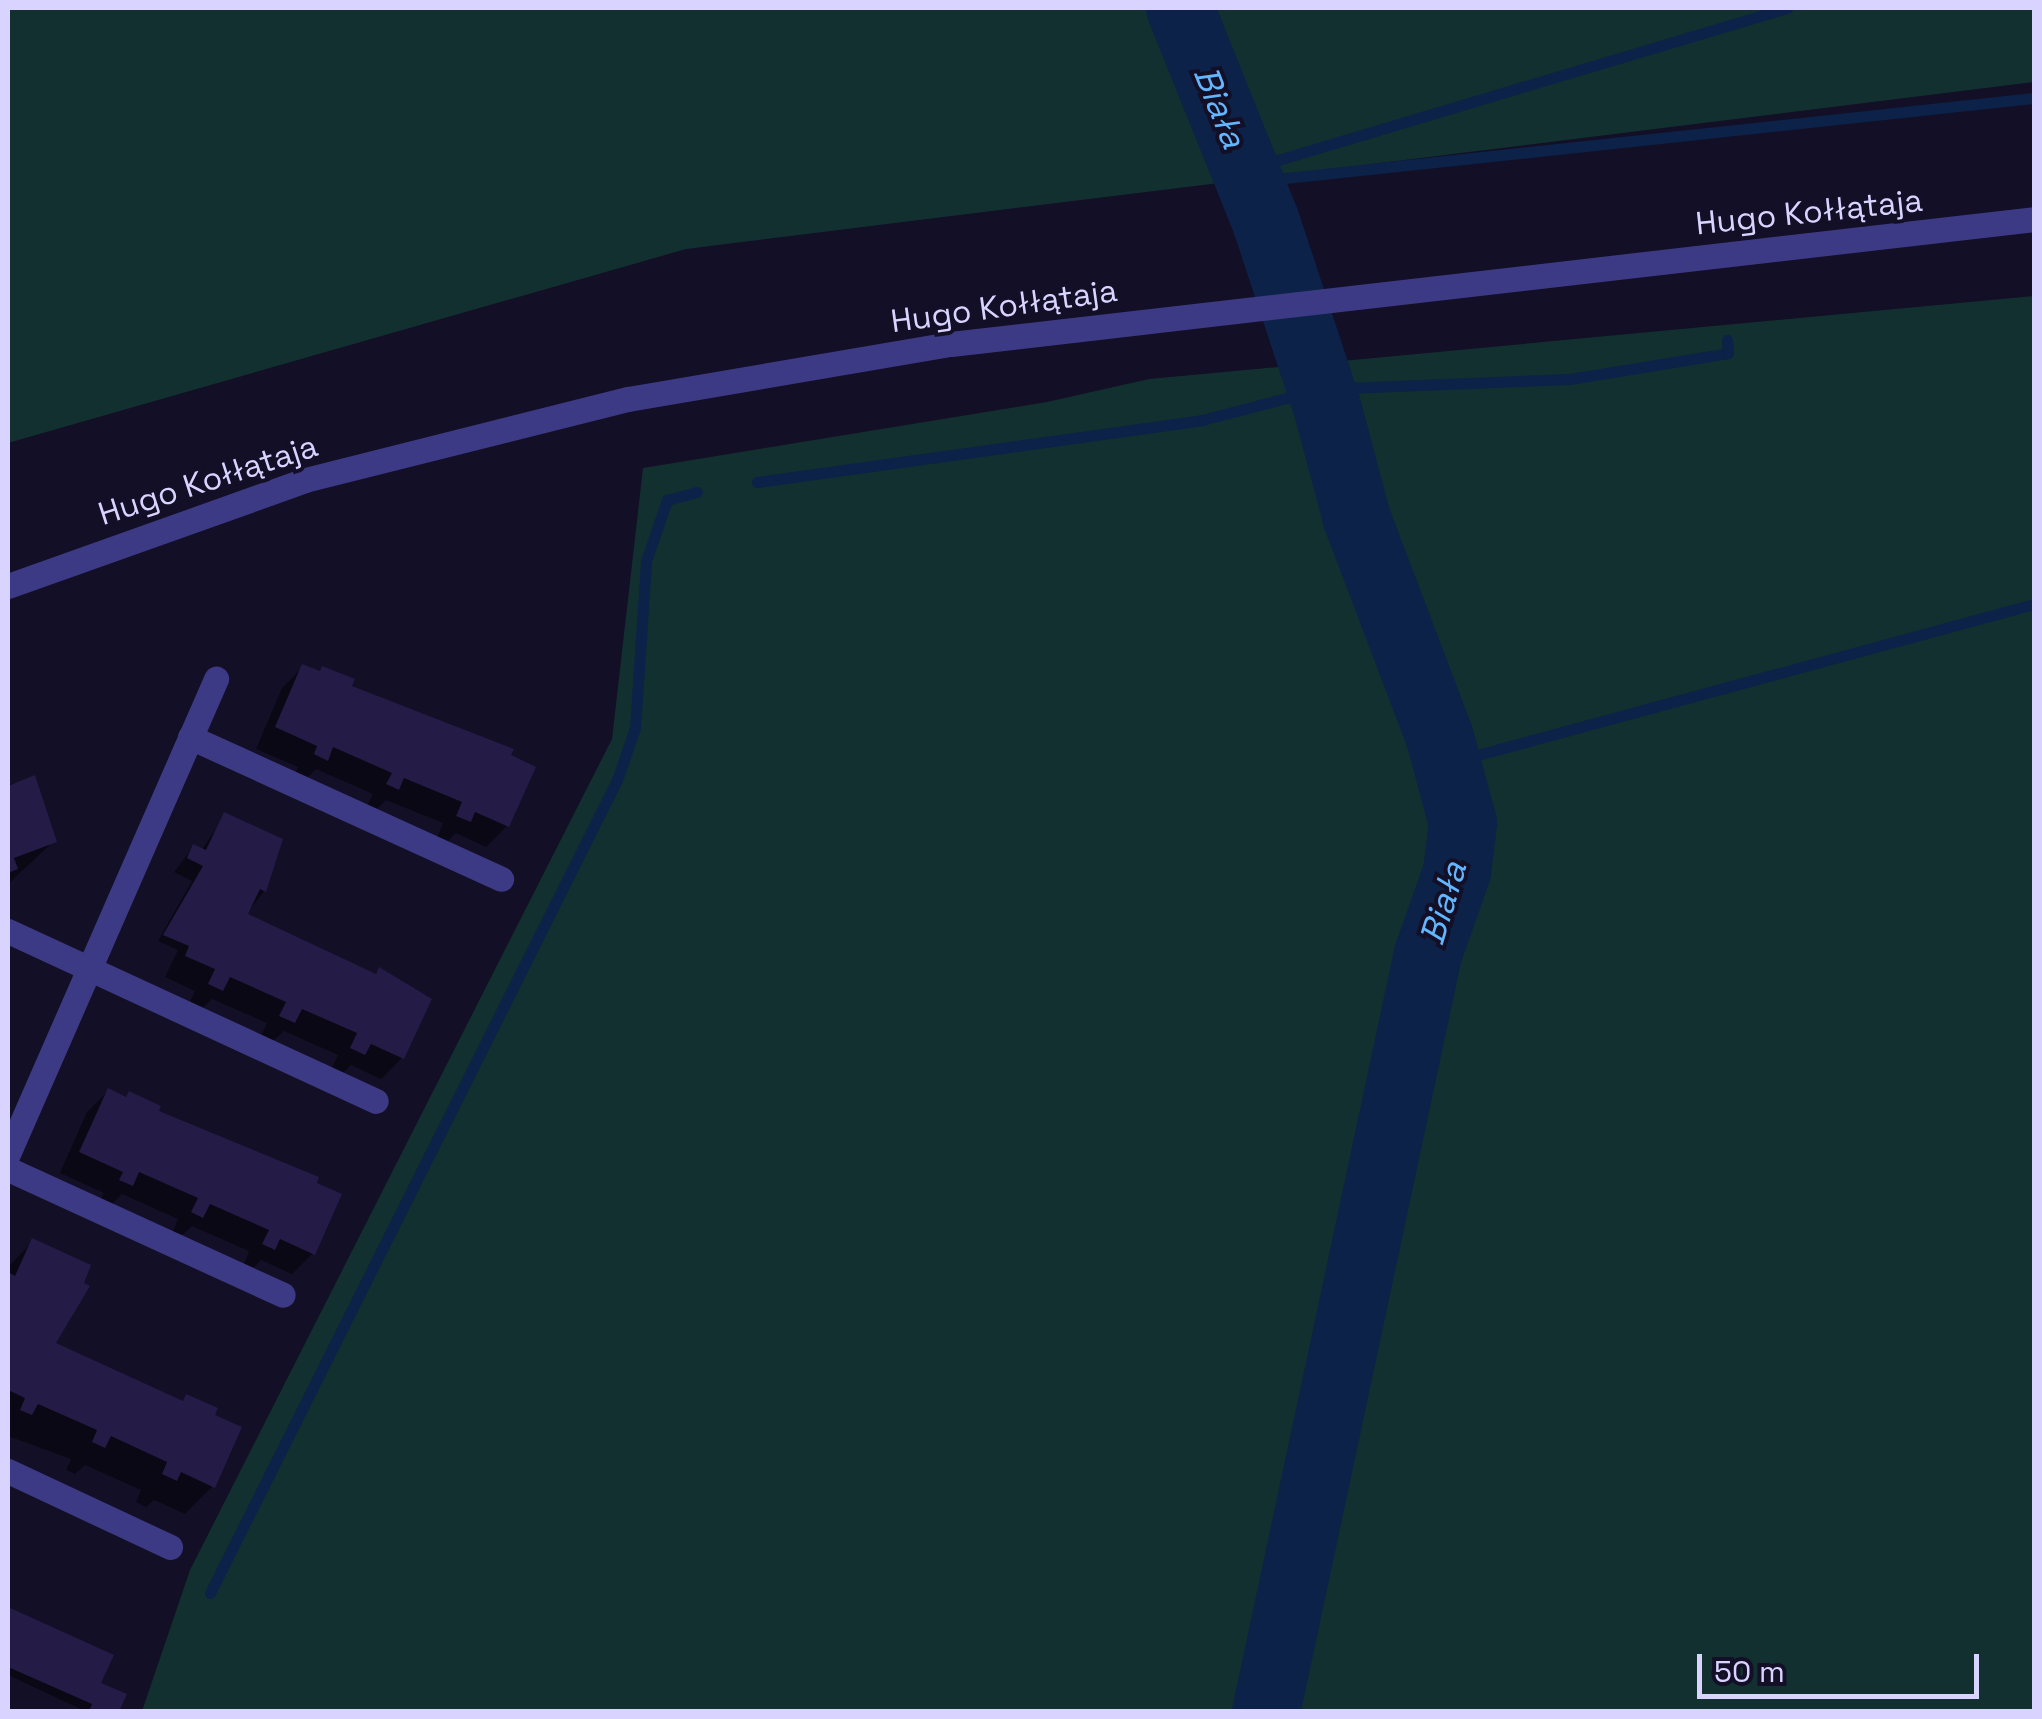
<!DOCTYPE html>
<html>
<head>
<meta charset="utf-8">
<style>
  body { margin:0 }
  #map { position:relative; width:2042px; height:1719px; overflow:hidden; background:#130f26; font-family:"Space Grotesk",sans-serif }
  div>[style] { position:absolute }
  .green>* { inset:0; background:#12302f }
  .shadow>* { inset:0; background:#0007 }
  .stream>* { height:11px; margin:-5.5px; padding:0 5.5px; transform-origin:5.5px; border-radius:5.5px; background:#0c2248 }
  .river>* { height:68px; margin:-34px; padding:0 34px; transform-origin:34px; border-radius:34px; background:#0c2248 }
  .building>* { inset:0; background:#241b47 }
  .minor>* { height:25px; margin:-12.5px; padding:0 12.5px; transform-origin:12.5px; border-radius:12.5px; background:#3d3a85 }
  span { translate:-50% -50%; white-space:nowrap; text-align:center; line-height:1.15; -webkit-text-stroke:8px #130f26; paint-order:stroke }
  .street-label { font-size:32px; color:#d9d4ff }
  .water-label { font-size:35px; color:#62b6ff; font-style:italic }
  .frame { position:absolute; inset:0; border:10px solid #d9d4ff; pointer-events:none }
  .scale { position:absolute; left:1697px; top:1654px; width:282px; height:45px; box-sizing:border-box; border:5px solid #d9d4ff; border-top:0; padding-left:12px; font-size:30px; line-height:35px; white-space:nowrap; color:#d9d4ff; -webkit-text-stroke:8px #130f26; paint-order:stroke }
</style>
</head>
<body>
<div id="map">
  <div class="green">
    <i style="clip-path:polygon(8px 8px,2034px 8px,2034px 82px,686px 249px,8px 443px)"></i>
    <i style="clip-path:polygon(2034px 296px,2034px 1711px,142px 1711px,190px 1570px,612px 739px,643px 468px,1047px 402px,1149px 379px)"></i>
  </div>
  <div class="shadow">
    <i style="clip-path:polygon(303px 667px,349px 687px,507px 826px,486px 847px,456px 833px,447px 842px,437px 838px,443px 823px,386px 800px,376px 810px,367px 806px,373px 794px,316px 769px,305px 780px,294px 776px,298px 767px,256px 749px,282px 688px)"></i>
    <i style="clip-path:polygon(33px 778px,54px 841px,8px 884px,8px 785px)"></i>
    <i style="clip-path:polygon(225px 815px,264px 891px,245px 916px,374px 975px,379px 970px,402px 1058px,381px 1079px,351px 1065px,341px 1075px,331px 1070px,338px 1055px,284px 1031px,271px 1043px,260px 1038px,267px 1023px,212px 999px,199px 1011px,188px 1006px,195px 991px,165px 977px,178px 950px,158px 941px,192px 881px,174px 872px,193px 847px,201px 851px)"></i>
    <i style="clip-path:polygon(108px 1091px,155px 1112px,313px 1253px,292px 1274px,261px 1260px,251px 1270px,243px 1266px,249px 1251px,192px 1226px,180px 1237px,172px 1234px,178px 1219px,122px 1194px,110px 1206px,100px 1201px,104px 1193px,60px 1173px,87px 1112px)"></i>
    <i style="clip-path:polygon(33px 1241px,53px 1344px,181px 1403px,186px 1397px,213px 1486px,185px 1514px,154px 1500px,146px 1507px,136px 1502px,141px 1490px,85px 1465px,75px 1474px,66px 1470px,71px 1459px,8px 1436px,8px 1267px)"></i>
    <i style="clip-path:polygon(8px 1611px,111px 1656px,98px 1684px,117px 1712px,87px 1712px,8px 1675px)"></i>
  </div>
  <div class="stream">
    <i style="left:1244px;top:170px;width:567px;rotate:-16.61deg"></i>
    <i style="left:1249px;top:182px;width:789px;rotate:-6.11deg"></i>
    <i style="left:757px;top:482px;width:449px;rotate:-7.9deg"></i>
    <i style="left:1202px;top:420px;width:123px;rotate:-14.6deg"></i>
    <i style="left:1321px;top:389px;width:249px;rotate:-2.3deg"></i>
    <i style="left:1570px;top:379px;width:160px;rotate:-9.3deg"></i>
    <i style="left:1728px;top:353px;width:13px;rotate:-94deg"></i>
    <i style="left:1448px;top:763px;width:607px;rotate:-15.18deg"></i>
    <i style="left:210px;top:1593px;width:909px;rotate:-63.41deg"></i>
    <i style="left:617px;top:780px;width:55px;rotate:-70.9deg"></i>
    <i style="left:635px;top:728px;width:167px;rotate:-86.2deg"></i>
    <i style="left:646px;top:561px;width:65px;rotate:-71deg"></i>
    <i style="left:667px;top:500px;width:31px;rotate:-15deg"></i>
  </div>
  <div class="river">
    <i style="left:1180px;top:8px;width:227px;rotate:68.1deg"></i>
    <i style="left:1265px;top:219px;width:201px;rotate:71.7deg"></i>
    <i style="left:1328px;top:410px;width:113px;rotate:75.1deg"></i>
    <i style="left:1357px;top:519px;width:234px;rotate:69.2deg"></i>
    <i style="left:1440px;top:738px;width:88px;rotate:74.9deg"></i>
    <i style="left:1463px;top:823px;width:49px;rotate:97deg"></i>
    <i style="left:1457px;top:872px;width:87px;rotate:109.5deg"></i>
    <i style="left:1428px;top:954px;width:775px;rotate:102.06deg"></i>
  </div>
  <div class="building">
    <i style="clip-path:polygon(302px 664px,320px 671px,322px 666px,355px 679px,352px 686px,514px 749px,511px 755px,536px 767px,509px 827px,475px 812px,471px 822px,456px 816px,462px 802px,404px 778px,399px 790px,386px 784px,392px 773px,333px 747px,328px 761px,314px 754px,317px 746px,275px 727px)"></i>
    <i style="clip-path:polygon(35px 775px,57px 842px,14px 858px,18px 869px,8px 873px,8px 786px)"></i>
    <i style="clip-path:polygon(224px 812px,283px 839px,266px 892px,260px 889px,248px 914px,376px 974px,379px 967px,432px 999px,404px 1059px,371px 1044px,365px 1055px,350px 1048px,357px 1033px,302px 1009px,295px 1023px,279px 1016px,286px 1002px,230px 977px,223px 991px,208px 984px,215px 969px,185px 956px,189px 946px,163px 935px,203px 866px,187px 858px,193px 844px,206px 850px)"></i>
    <i style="clip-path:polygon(108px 1088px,126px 1097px,129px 1091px,161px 1106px,159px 1111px,319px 1177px,317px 1183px,342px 1194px,315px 1255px,280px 1239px,275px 1250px,262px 1244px,269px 1230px,210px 1204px,203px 1218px,191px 1212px,198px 1198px,139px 1172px,133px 1186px,119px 1180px,123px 1172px,79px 1152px)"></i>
    <i style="clip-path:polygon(32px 1238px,91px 1265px,84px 1283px,90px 1286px,56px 1343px,183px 1401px,186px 1394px,218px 1408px,215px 1415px,242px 1427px,215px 1488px,181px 1472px,177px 1481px,162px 1474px,167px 1462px,111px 1436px,105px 1448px,92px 1442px,97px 1430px,38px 1404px,32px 1415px,20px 1410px,25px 1398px,8px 1390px,8px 1272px,15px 1276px)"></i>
    <i style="clip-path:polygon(8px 1607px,114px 1655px,101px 1683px,127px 1694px,119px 1712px,89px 1712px,92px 1704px,8px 1667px)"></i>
  </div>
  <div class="minor">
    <i style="left:8px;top:586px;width:315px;rotate:-19.6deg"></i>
    <i style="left:305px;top:480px;width:333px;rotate:-14.1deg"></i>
    <i style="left:628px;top:399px;width:328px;rotate:-9.7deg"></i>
    <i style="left:951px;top:344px;width:1090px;rotate:-6.58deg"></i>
    <i style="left:190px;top:737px;width:342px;rotate:24.5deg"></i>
    <i style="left:8px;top:931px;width:405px;rotate:24.8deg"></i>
    <i style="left:8px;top:1154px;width:519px;rotate:-66.35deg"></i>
    <i style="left:8px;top:1169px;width:302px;rotate:24.6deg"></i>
    <i style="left:8px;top:1471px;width:179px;rotate:25.1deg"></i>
  </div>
  <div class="street-label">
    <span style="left:1809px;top:212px;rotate:-6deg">Hugo Kołłątaja</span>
    <span style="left:1004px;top:306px;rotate:-8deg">Hugo Kołłątaja</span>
    <span style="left:208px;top:480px;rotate:-18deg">Hugo Kołłątaja</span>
  </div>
  <div class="water-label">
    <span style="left:1220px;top:107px;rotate:68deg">Biała</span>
    <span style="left:1443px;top:903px;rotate:-73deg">Biała</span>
  </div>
  <div class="frame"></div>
  <div class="scale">50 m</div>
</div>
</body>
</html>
